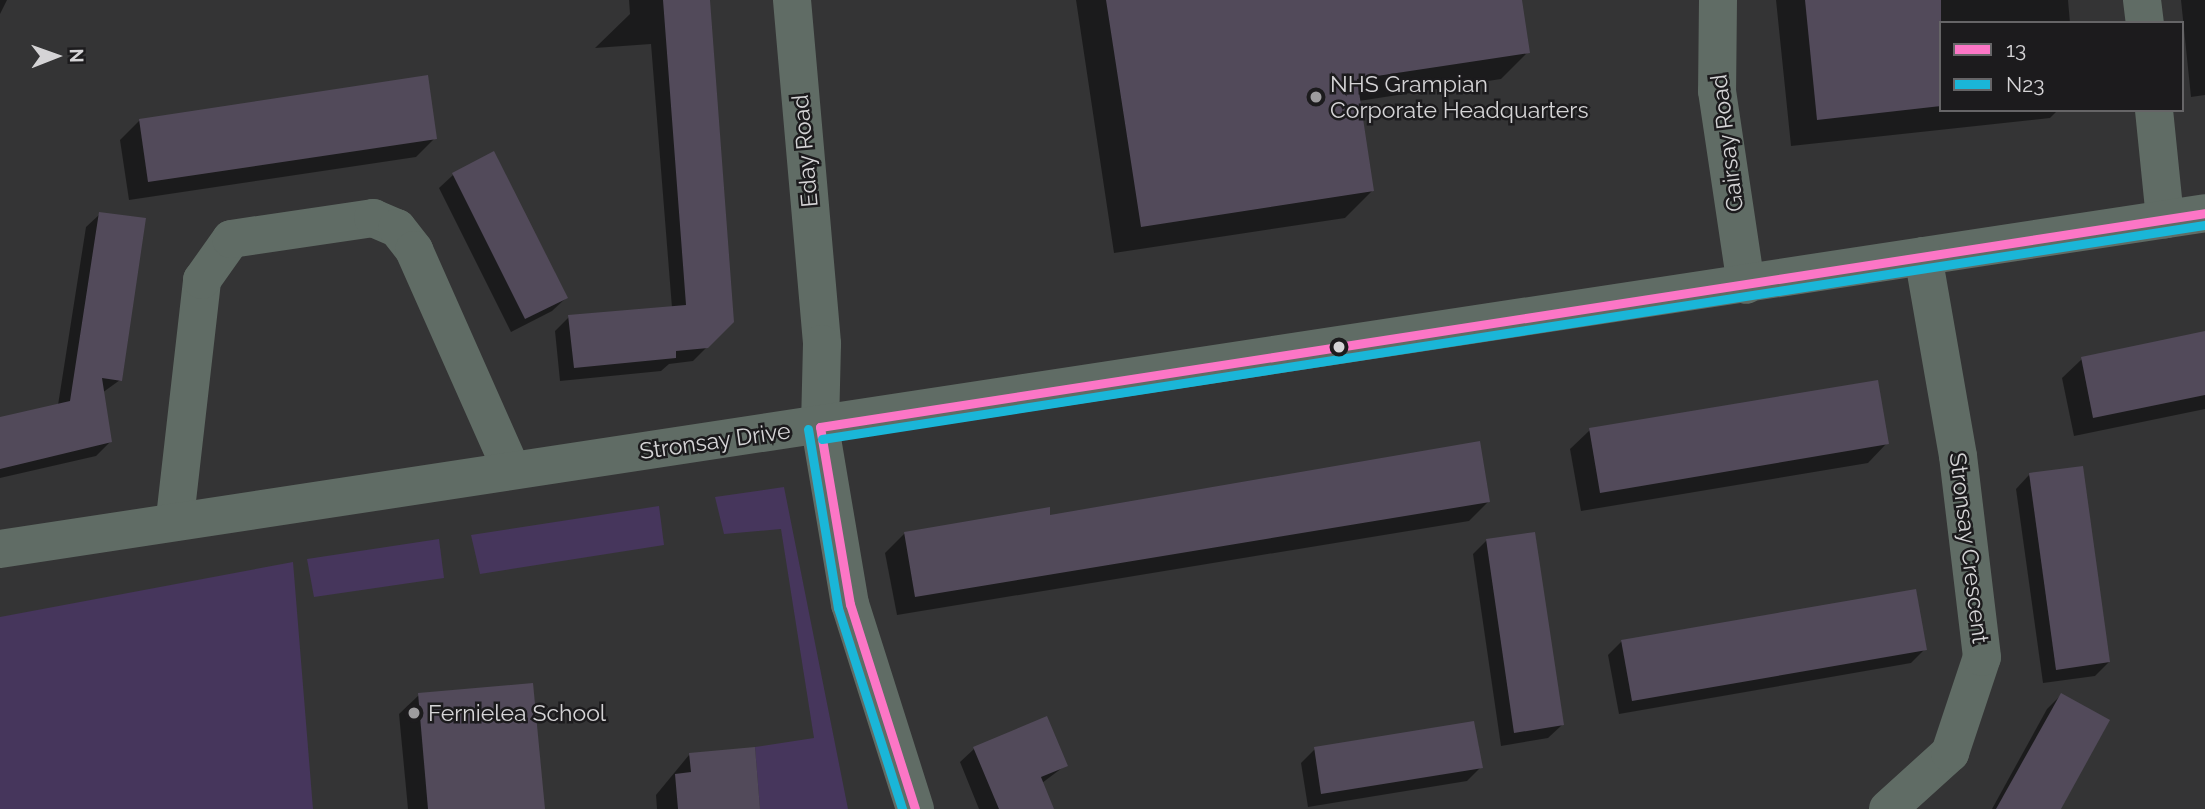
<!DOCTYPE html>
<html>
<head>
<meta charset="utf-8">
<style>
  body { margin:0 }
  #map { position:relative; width:2205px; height:809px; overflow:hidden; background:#343435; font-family:Raleway,sans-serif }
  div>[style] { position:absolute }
  .green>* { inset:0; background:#46365c }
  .shadow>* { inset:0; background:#0007 }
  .building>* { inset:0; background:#524a5a }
  .minor>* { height:38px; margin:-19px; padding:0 19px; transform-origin:19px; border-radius:19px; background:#606c65 }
  .bus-1>* { height:9px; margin:-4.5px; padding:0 4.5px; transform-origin:4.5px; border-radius:4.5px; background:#fc76c6 }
  .bus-2>* { height:9px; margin:-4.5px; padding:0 4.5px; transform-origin:4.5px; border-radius:4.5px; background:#1ab6d8 }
  .dots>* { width:19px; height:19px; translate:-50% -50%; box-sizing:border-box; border:4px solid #1c1b1d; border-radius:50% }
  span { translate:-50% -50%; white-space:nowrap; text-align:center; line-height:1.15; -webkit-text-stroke:5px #1c1b1d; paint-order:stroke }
  .poi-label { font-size:23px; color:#d5d4d6 }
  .left { translate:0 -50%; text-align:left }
  .street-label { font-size:23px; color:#d5d4d6 }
  .legend { position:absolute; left:1939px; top:21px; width:245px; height:91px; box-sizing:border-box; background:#1c1b1d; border:2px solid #666567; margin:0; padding:9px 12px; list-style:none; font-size:21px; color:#d5d4d6 }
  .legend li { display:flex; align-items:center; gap:14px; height:35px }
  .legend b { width:35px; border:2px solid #666567 }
  .north { position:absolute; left:21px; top:21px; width:70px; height:70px; -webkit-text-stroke:5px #1c1b1d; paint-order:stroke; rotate:89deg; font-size:19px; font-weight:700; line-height:28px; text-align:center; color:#d5d4d6 }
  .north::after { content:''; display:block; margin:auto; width:24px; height:32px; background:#d5d4d6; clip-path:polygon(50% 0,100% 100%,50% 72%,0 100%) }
</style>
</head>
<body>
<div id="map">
  <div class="green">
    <i style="clip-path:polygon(784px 487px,848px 809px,760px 809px,755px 747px,814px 738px,781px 529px,724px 534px,715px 497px)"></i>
    <i style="clip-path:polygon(659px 506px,664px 545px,480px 574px,471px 535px)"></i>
    <i style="clip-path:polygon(439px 539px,444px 578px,314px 597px,307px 559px)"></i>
    <i style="clip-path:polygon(293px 562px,313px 809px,0 809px,0 617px)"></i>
  </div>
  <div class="shadow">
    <i style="clip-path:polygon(0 0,7px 0,0 14px)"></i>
    <i style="clip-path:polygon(629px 0,708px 0,733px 321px,693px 361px,669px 364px,661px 371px,560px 381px,555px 331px,569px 317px,672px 308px,651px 44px,595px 48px,630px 14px)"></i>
    <i style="clip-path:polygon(1076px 0,1520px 0,1528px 52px,1501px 79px,1359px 101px,1372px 191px,1345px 218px,1114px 253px)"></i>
    <i style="clip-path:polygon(1776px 0,2068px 0,2070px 23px,1941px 23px,1941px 110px,2058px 110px,2050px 118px,1791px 146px)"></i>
    <i style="clip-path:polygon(2181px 0,2205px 0,2205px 95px,2191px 97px)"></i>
    <i style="clip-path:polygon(139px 121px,435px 138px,416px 157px,129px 200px,120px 140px)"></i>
    <i style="clip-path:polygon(453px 175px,566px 298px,552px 311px,511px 332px,439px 188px)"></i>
    <i style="clip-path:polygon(100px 214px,120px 380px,102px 393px,110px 442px,96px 456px,0 478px,0 418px,58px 405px,86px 227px)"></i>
    <i style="clip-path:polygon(2205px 333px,2205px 409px,2074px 436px,2062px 378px,2082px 359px)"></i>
    <i style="clip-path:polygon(1590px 430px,1887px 443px,1868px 463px,1581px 511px,1570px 449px)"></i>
    <i style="clip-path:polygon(2029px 475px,2109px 662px,2095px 676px,2043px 683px,2016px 489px)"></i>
    <i style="clip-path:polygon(1488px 502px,1469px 521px,897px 615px,885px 553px,904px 534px,1049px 517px)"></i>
    <i style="clip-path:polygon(1487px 540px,1562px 725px,1548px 738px,1501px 746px,1473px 554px)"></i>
    <i style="clip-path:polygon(1622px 641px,1925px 649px,1911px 663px,1619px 714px,1608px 655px)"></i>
    <i style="clip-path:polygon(419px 695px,543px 809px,408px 809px,399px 714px)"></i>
    <i style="clip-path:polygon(2061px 695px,2059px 809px,1992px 809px,2047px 709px)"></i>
    <i style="clip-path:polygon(974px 749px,1066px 765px,1042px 783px,1053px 809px,979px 809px,960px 762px)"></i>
    <i style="clip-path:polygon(1315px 749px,1481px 767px,1467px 781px,1308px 807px,1301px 763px)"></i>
    <i style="clip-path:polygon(689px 755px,759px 809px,657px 809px,656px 795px)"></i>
  </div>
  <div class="building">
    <i style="clip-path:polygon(663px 0,710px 0,734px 322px,708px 348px,676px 351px,676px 358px,574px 368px,568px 315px,686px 305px)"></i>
    <i style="clip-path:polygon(1106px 0,1522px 0,1530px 53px,1357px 79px,1374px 191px,1141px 227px)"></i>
    <i style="clip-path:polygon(1805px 0,1941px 0,1941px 106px,1817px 120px)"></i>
    <i style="clip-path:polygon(428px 75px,437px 139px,148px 182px,139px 119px)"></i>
    <i style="clip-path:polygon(494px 151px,568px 298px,525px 319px,452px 173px)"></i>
    <i style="clip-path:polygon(99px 212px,146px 218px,122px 381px,102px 378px,112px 442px,0 469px,0 417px,70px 401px)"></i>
    <i style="clip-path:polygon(2205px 331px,2205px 395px,2093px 418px,2081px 357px)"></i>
    <i style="clip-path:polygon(1878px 380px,1889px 444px,1600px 493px,1589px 428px)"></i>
    <i style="clip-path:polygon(1480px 441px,1490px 502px,915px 597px,904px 532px,1050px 507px,1050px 515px)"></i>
    <i style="clip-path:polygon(2083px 466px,2110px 662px,2056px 670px,2029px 473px)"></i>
    <i style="clip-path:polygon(1535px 532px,1564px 725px,1514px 733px,1486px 539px)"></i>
    <i style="clip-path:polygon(1916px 589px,1927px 650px,1632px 701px,1621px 640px)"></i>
    <i style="clip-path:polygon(533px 683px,545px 809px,428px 809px,418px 693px)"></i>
    <i style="clip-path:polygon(2061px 693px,2110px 720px,2061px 809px,1996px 809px)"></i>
    <i style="clip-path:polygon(1047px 716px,1068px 766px,1041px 777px,1054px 809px,999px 809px,973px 747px)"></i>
    <i style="clip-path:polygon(1474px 721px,1483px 768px,1321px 794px,1314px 747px)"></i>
    <i style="clip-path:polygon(755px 747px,760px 809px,678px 809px,675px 774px,691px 772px,689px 753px)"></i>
  </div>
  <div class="minor">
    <i style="left:792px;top:0;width:345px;rotate:85deg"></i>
    <i style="left:822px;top:344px;width:83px;rotate:91.4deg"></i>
    <i style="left:820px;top:427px;width:180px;rotate:80.4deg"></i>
    <i style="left:850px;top:604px;width:215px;rotate:72.4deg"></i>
    <i style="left:1718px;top:0;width:91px;rotate:90.6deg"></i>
    <i style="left:1717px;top:91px;width:196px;rotate:81.5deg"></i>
    <i style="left:2142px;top:0;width:23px;rotate:83deg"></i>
    <i style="left:2154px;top:110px;width:110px;rotate:84.2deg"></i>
    <i style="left:175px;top:518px;width:240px;rotate:-83.5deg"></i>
    <i style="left:202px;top:280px;width:50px;rotate:-54.7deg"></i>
    <i style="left:231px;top:239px;width:144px;rotate:-8.4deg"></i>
    <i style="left:373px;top:218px;width:26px;rotate:23deg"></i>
    <i style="left:397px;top:228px;width:28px;rotate:52deg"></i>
    <i style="left:414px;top:250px;width:240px;rotate:66.1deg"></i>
    <i style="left:0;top:549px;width:2230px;rotate:-8.66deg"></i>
    <i style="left:1888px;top:809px;width:84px;rotate:-42.1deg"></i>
    <i style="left:1950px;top:753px;width:101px;rotate:-71.6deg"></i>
    <i style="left:1982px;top:657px;width:202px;rotate:-96.8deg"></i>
    <i style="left:1958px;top:456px;width:203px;rotate:-99.9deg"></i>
  </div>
  <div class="bus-1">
    <i style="left:820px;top:427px;width:1401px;rotate:-8.78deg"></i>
    <i style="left:820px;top:427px;width:180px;rotate:80.4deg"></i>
    <i style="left:850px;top:604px;width:215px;rotate:72.4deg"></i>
  </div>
  <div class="bus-2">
    <i style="left:808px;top:429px;width:181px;rotate:80.5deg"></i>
    <i style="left:838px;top:608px;width:211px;rotate:72.3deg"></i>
    <i style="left:822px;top:439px;width:1399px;rotate:-8.8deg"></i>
  </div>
  <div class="dots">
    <i style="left:1316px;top:97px;background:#9d9c9e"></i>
    <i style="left:1339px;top:347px;background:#d5d4d6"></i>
    <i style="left:414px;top:713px;background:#9d9c9e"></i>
  </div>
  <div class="poi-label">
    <span class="left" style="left:1330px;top:97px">NHS Grampian<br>Corporate Headquarters</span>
    <span class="left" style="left:428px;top:713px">Fernielea School</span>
  </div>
  <div class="street-label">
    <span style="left:1727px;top:143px;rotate:-97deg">Gairsay Road</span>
    <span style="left:805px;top:151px;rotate:-95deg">Eday Road</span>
    <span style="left:715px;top:441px;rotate:-8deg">Stronsay Drive</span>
    <span style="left:1969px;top:548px;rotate:83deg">Stronsay Crescent</span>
  </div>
  <ul class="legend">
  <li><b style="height:9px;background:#fc76c6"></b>13</li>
  <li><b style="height:9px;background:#1ab6d8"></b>N23</li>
  </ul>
  <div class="north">N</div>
</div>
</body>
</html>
